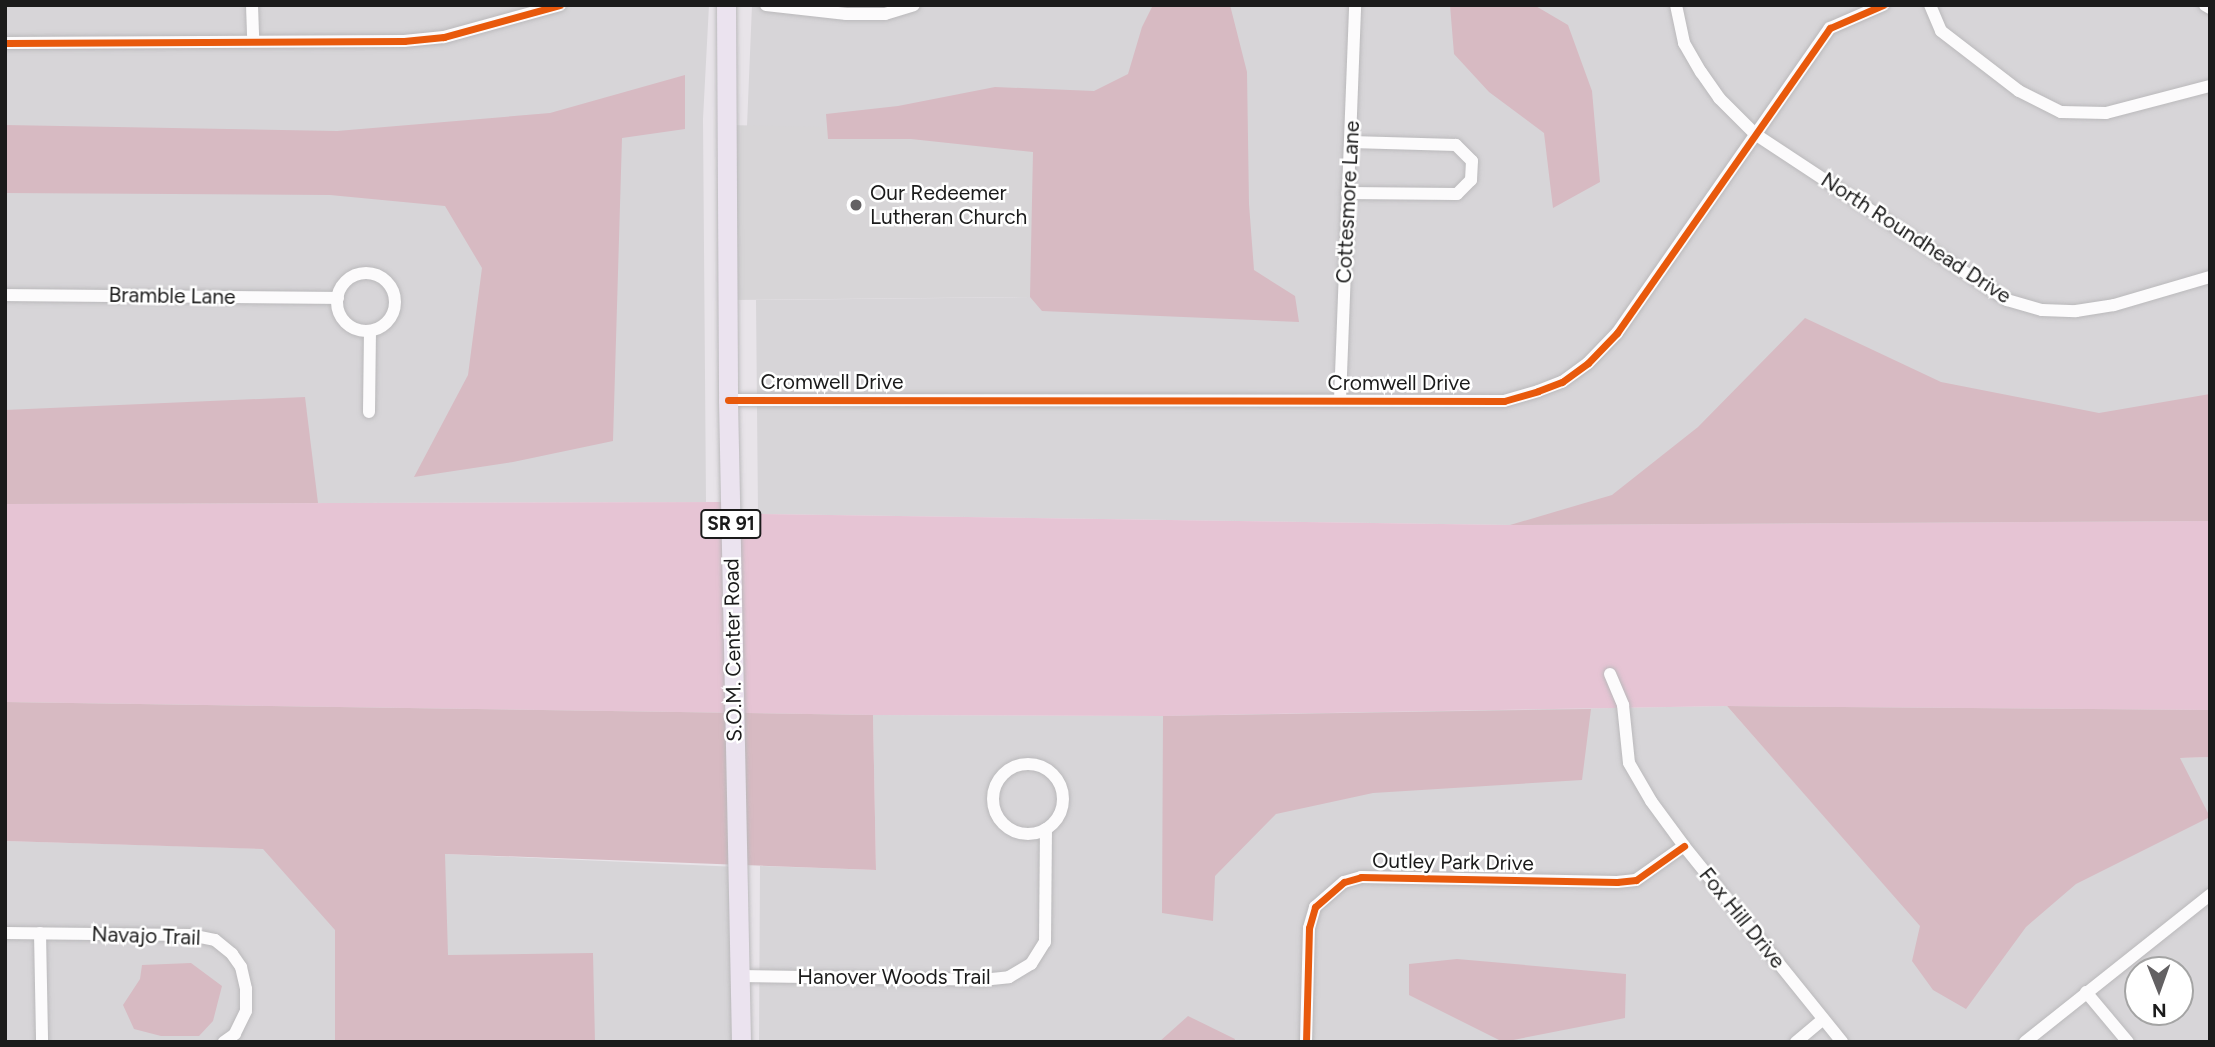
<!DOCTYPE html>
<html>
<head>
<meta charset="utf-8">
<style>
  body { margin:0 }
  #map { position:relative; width:2215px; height:1047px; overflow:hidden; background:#e8e4e9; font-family:Figtree,sans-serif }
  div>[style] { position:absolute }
  .residential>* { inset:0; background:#d7d5d8 }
  .religious>* { inset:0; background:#d7d5d7 }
  .grass>* { inset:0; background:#e6c4d4 }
  .forest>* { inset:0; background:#d7bac2 }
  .roads { filter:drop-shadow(0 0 2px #bab9bb) drop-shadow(0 0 2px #bab9bb) }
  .street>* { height:12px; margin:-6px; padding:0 6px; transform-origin:6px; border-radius:6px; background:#fcfbfc }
  .street>.ring { margin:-6px; padding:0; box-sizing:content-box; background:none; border:12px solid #fcfbfc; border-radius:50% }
  .primary>* { height:19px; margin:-9.5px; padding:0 9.5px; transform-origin:9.5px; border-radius:9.5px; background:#ebe3ef }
  .cycleway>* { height:7px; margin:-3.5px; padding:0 3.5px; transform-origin:3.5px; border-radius:3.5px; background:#e8590c }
  .dots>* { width:19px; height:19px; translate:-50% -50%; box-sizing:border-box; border:4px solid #fff; border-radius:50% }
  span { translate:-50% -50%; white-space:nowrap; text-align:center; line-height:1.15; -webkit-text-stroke:5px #fff; paint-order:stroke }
  .shield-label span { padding:2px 5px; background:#fff; border:2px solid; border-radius:5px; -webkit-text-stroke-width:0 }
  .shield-label { font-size:19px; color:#1b1b1b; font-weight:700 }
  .poi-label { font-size:21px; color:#1b1b1b }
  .left { translate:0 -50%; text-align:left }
  .street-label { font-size:21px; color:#1b1b1b }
  .frame { position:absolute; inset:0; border:7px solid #1b1b1b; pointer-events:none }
  .north { position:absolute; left:2124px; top:956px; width:70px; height:70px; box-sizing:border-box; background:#fff; border:2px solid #a4a4a4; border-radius:50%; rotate:179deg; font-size:19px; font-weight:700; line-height:28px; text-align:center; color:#1b1b1b }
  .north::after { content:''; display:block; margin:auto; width:24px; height:32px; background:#636163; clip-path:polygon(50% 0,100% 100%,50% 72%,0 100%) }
</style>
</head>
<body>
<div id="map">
  <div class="residential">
    <i style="clip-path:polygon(5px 5px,709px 5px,703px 119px,706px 502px,5px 504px)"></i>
    <i style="clip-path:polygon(752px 5px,2210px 5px,2210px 521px,1510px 525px,758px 514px,756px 300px,1030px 297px,747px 126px)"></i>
    <i style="clip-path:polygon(evenodd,1727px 706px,1921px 926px,2180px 758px,2210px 757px,2210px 1042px,759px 1042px,760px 866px,876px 870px,873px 715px,1163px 716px,1727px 706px,2138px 970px,2180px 970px,2180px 1012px,2138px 1012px,2138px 970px)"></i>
    <i style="clip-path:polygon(5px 841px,445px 854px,738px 867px,741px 1042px,5px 1042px)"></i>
  </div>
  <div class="religious">
    <i style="clip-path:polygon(727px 125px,1034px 131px,1030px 297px,728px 300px)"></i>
  </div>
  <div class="grass">
    <i style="clip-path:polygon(730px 502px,731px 514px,758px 514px,1510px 525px,2210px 521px,2210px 710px,1727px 706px,1163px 716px,873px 715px,5px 702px,5px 504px)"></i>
  </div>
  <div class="forest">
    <i style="clip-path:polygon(1153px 5px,1230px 5px,1247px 72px,1249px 204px,1254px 270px,1295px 296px,1299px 322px,1042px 311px,1030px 297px,1033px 152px,911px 139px,828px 139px,826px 114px,898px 106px,995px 87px,1094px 91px,1128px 74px,1142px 27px)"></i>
    <i style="clip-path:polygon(1450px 5px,1534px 5px,1568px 25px,1592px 91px,1600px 182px,1553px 208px,1544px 133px,1489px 92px,1454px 54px)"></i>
    <i style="clip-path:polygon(685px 75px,685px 129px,622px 138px,613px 441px,513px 462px,414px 477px,468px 375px,482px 268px,445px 206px,330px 195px,5px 193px,5px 125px,337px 131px,550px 113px)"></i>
    <i style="clip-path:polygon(1805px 318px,1941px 382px,2099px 413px,2210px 394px,2210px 521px,1510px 525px,1612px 495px,1698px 427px)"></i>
    <i style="clip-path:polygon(305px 397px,318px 503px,5px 504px,5px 410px)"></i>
    <i style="clip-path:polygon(5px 702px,873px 715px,876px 870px,445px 854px,448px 955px,593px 953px,595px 1042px,335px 1042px,335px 930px,263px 849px,5px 841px)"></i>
    <i style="clip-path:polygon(1727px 706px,2210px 710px,2210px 757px,2180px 758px,2210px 817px,2076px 884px,2026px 927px,1966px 1009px,1933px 990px,1912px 961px,1920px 926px)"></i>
    <i style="clip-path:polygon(1591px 709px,1582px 780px,1373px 793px,1276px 814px,1215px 876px,1213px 921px,1162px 913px,1163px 716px)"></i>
    <i style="clip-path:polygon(1457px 959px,1626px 974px,1625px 1018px,1503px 1042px,1409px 995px,1409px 964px)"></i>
    <i style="clip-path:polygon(191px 963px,222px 986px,213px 1021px,199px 1036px,161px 1036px,134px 1029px,123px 1005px,140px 979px,142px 965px)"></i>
    <i style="clip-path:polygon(1188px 1016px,1235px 1039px,1234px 1042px,1159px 1042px)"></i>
  </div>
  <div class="roads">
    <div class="street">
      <i style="left:252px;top:5px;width:36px;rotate:88deg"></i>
      <i style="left:766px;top:5px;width:81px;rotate:6.4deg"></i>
      <i style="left:846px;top:14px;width:39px"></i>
      <i style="left:885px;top:14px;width:30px;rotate:-17deg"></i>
      <i style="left:1676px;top:5px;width:39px;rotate:78deg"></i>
      <i style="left:1684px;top:43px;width:34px;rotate:60deg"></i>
      <i style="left:1701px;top:72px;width:32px;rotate:55deg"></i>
      <i style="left:1719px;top:98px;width:51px;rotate:45deg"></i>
      <i style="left:1755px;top:134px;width:302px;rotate:33.4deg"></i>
      <i style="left:2007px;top:300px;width:36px;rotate:16deg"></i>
      <i style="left:2042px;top:310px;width:34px;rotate:2deg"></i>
      <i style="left:2076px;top:311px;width:38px;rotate:-9deg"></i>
      <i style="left:2114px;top:305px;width:100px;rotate:-16.3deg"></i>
      <i style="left:1930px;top:5px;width:28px;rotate:67deg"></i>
      <i style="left:1941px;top:31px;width:98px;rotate:37.6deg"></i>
      <i style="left:2019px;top:91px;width:47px;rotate:26.6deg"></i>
      <i style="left:2061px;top:112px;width:45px;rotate:1.3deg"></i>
      <i style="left:2106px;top:113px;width:107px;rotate:-14.6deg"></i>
      <i style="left:2205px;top:5px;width:6px;rotate:31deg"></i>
      <i style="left:5px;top:43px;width:399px;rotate:-0.3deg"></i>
      <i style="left:404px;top:41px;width:40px;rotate:-5.7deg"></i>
      <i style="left:444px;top:37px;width:120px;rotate:-15.4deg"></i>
      <i style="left:1347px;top:193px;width:110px;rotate:0.5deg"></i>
      <i style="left:1457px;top:194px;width:20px;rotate:-45deg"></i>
      <i style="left:1471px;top:180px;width:19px;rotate:-87deg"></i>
      <i style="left:1472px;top:161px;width:23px;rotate:-135deg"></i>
      <i style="left:1456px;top:145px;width:105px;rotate:-178.4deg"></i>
      <i class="ring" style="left:337px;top:273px;width:46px;height:46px"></i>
      <i style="left:5px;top:295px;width:333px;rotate:0.5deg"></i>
      <i style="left:728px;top:400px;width:776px;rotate:0.07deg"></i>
      <i style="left:1504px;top:401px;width:35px;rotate:-16deg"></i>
      <i style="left:1538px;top:391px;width:26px;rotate:-21deg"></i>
      <i style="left:1562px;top:382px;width:32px;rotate:-36deg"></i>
      <i style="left:1588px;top:363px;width:42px;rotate:-46deg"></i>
      <i style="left:1617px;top:333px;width:372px;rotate:-55.1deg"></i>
      <i style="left:1830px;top:28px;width:58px;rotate:-23.5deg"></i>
      <i style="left:1340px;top:400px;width:395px;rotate:-87.8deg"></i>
      <i style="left:369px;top:412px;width:81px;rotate:-89.3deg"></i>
      <i style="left:1610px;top:674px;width:34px;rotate:67deg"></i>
      <i style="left:1623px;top:705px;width:58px;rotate:84.1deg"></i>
      <i style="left:1629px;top:763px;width:44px;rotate:59.9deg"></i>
      <i style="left:1651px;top:801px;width:56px;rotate:53.7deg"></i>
      <i style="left:1684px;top:846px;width:252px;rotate:51.1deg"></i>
      <i class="ring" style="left:993px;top:764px;width:58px;height:58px"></i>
      <i style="left:5px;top:933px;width:185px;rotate:0.6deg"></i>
      <i style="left:190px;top:935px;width:25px;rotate:11deg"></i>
      <i style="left:215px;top:940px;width:22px;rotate:39deg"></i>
      <i style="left:232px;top:954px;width:16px;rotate:55deg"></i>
      <i style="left:241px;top:967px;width:23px;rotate:77deg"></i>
      <i style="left:246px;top:989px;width:22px;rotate:90deg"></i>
      <i style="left:246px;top:1011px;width:25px;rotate:116deg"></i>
      <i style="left:235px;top:1034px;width:14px;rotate:144deg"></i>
      <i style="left:40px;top:933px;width:109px;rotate:88.9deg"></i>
      <i style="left:740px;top:976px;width:242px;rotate:0.9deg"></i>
      <i style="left:982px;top:980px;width:27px;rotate:-6deg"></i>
      <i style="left:1009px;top:977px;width:26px;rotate:-31deg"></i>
      <i style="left:1031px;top:964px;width:26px;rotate:-58deg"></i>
      <i style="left:1045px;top:942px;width:113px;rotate:-89.5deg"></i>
      <i style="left:2086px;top:992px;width:65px;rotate:50deg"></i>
      <i style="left:1306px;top:1042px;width:114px;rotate:-88.5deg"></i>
      <i style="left:1309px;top:928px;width:22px;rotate:-74deg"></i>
      <i style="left:1315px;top:907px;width:38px;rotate:-41deg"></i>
      <i style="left:1344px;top:882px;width:18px;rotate:-16deg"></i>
      <i style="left:1361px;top:877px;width:256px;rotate:1.1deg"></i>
      <i style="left:1617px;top:882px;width:19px;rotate:-6deg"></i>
      <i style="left:1636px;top:880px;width:59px;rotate:-35.3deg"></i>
      <i style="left:1796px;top:1042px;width:35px;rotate:-40deg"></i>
      <i style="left:2025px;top:1042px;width:236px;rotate:-38.5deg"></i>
    </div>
    <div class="primary">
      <i style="left:726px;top:5px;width:395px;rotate:89.7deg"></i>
      <i style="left:728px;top:400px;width:642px;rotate:88.84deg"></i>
    </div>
  </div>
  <div class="cycleway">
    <i style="left:5px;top:43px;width:399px;rotate:-0.3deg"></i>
    <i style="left:404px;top:41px;width:40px;rotate:-5.7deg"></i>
    <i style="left:444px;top:37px;width:120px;rotate:-15.4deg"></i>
    <i style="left:728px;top:400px;width:776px;rotate:0.07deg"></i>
    <i style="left:1504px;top:401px;width:35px;rotate:-16deg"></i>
    <i style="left:1538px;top:391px;width:26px;rotate:-21deg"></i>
    <i style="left:1562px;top:382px;width:32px;rotate:-36deg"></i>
    <i style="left:1588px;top:363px;width:42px;rotate:-46deg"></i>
    <i style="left:1617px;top:333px;width:372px;rotate:-55.1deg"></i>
    <i style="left:1830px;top:28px;width:58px;rotate:-23.5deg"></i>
    <i style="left:1306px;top:1042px;width:114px;rotate:-88.5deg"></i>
    <i style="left:1309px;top:928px;width:22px;rotate:-74deg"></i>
    <i style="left:1315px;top:907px;width:38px;rotate:-41deg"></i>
    <i style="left:1344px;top:882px;width:18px;rotate:-16deg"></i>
    <i style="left:1361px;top:877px;width:256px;rotate:1.1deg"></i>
    <i style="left:1617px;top:882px;width:19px;rotate:-6deg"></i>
    <i style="left:1636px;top:880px;width:59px;rotate:-35.3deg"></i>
  </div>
  <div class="dots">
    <i style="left:856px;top:205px;background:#636163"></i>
  </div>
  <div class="shield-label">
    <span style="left:731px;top:524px">SR 91</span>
  </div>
  <div class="poi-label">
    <span class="left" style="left:870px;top:205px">Our Redeemer<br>Lutheran Church</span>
  </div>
  <div class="street-label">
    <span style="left:1348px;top:202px;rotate:-87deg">Cottesmore Lane</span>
    <span style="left:1916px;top:238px;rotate:33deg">North Roundhead Drive</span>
    <span style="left:172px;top:296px;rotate:1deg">Bramble Lane</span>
    <span style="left:832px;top:382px">Cromwell Drive</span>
    <span style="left:1399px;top:383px">Cromwell Drive</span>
    <span style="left:733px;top:650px;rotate:-91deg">S.O.M. Center Road</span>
    <span style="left:1453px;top:862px;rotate:1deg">Outley Park Drive</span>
    <span style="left:1742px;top:918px;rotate:51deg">Fox Hill Drive</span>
    <span style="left:146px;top:936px;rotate:2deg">Navajo Trail</span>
    <span style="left:894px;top:977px">Hanover Woods Trail</span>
  </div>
  <div class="frame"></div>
  <div class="north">N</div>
</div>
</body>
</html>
